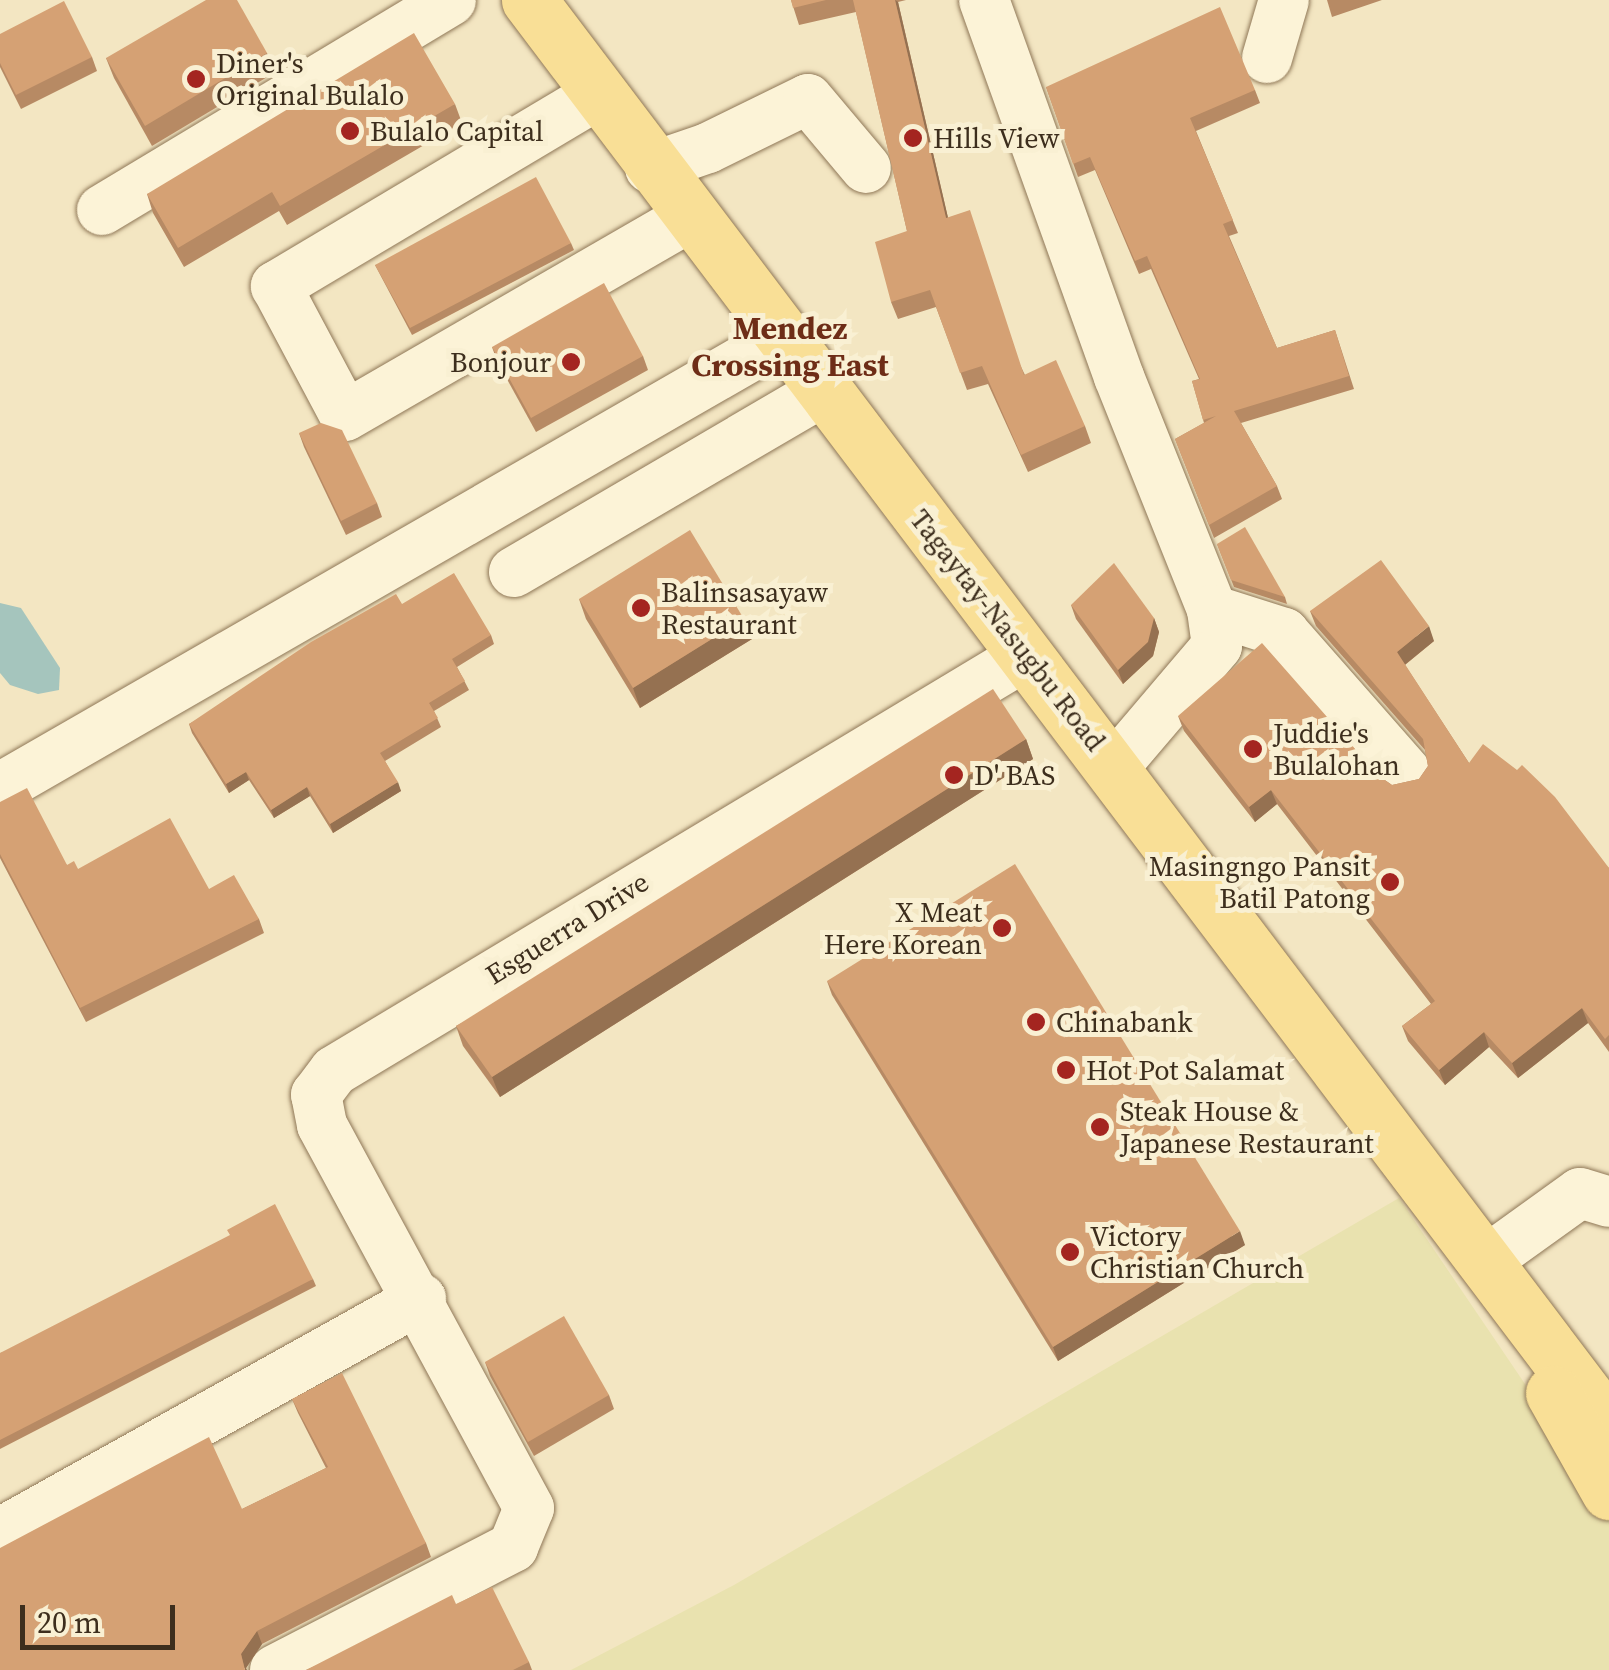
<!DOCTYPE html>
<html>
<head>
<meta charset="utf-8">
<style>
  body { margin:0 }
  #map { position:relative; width:1609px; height:1670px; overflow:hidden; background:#f3e6c2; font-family:"Source Serif 4",serif }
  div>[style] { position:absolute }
  .farmland>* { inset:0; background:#e9e2af }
  .water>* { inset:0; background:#a5c5bd }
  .roads { filter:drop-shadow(0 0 2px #8f7757) drop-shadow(0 0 2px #8f7757) }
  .minor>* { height:50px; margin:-25px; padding:0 25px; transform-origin:25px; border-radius:25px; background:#fcf3d7 }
  .major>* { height:55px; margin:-27.5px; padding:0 27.5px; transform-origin:27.5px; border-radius:27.5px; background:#f9df96 }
  .wall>* { inset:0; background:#b78a64 }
  .shaded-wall>* { inset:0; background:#957151 }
  .building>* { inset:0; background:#d5a174 }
  .dots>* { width:28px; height:28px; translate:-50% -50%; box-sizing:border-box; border:5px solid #f9f0d3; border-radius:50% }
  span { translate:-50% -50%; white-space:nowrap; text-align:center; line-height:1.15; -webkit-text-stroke:10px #f9f0d3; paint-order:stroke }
  .poi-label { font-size:28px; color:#3d2e1d }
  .left { translate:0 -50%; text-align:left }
  .right { translate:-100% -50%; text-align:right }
  .street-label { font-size:28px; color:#3d2e1d }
  .quarter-label { font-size:32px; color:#6e2d17; font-weight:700 }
  .scale { position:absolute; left:20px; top:1605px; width:155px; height:45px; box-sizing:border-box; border:5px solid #3d2e1d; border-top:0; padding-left:12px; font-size:30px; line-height:35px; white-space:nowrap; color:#3d2e1d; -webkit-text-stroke:8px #f9f0d3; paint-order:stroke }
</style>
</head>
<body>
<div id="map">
  <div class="farmland">
    <i style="clip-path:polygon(1399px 1198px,1609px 1508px,1609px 1670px,571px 1670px,734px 1585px)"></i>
  </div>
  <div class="water">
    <i style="clip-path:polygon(0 603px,21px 608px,60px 668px,59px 690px,38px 694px,10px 685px,0 673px)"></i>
  </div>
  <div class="roads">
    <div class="minor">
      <i style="left:984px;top:0;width:400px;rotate:70.3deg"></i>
      <i style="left:1119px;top:377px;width:251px;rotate:68.2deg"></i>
      <i style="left:1212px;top:610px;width:36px;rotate:82deg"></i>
      <i style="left:1217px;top:646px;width:159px;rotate:130.4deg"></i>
      <i style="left:1267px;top:58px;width:60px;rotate:-73.7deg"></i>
      <i style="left:597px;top:95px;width:374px;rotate:149.2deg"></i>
      <i style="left:276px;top:286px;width:147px;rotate:62deg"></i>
      <i style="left:345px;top:416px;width:397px;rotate:-30deg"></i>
      <i style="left:650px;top:168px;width:61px;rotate:-19deg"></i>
      <i style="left:708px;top:148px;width:111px;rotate:-26.1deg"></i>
      <i style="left:808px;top:99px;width:90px;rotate:50deg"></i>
      <i style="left:102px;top:210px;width:407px;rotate:-31deg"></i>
      <i style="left:514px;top:572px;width:361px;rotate:-30.3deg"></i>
      <i style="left:1212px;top:610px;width:76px;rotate:17.7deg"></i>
      <i style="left:1284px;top:633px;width:185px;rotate:48.7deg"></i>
      <i style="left:0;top:788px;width:904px;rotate:-29.91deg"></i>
      <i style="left:1484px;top:1262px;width:118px;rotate:-35.7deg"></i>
      <i style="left:1580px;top:1193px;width:30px;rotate:17deg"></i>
      <i style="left:0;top:1533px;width:482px;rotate:-29.1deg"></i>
      <i style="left:275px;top:1670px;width:268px;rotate:-27.3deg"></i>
      <i style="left:513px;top:1547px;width:42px;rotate:-67.7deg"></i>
      <i style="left:529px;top:1508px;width:435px;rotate:-118.4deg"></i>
      <i style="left:322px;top:1125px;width:31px;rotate:-101deg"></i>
      <i style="left:316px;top:1095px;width:30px;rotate:-53deg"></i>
      <i style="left:334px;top:1071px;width:806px;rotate:-30.99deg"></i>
    </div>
    <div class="major">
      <i style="left:529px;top:0;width:1789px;rotate:52.86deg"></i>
      <i style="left:1553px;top:1393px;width:114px;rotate:60.5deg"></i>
    </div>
  </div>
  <div class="wall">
    <i style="clip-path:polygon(791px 0,906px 0,898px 2px,948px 218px,1025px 375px,1085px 426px,1091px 443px,1028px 472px,988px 384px,967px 390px,936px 307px,898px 319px,891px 302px,907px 231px,856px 12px,799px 25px)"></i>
    <i style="clip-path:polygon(1327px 0,1382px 0,1332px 17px)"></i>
    <i style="clip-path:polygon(0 34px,92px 57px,97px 71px,21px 109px,0 67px)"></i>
    <i style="clip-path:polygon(267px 53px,274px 73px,152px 146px,114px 78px,106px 58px)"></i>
    <i style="clip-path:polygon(1046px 87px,1255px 90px,1260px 103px,1196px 131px,1238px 233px,1229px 236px,1277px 348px,1335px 330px,1354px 389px,1241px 423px,1277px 486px,1282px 499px,1214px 538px,1175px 439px,1204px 423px,1192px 381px,1199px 379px,1151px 269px,1139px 274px,1095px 170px,1078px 177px)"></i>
    <i style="clip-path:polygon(455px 104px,462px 123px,287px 225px,279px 211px,184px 267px,153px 213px,147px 194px)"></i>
    <i style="clip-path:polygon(571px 243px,574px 250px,412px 335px,375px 265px)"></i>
    <i style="clip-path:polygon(492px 347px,643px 356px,648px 370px,536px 432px,497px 361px)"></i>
    <i style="clip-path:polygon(299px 433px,377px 503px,382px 517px,346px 535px,304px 447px)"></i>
    <i style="clip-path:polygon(1217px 544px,1285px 597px,1287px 604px,1234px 587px)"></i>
    <i style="clip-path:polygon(579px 599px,752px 639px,640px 708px,586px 619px)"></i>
    <i style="clip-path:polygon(402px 604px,491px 635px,494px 644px,457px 667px,469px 690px,434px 711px,441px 727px,385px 761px,401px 791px,333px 833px,310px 796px,274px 818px,249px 780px,229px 793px,192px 733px,189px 724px)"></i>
    <i style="clip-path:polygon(1071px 605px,1154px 618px,1159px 632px,1153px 656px,1123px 684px,1076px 619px)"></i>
    <i style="clip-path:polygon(1310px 611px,1434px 641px,1405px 665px,1469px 763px,1609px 868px,1609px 1052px,1588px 1023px,1518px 1078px,1489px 1047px,1445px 1085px,1408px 1041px,1402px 1026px,1431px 1004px,1277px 804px,1255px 822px,1184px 731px,1178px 716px,1379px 776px,1392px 785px,1419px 779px,1428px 766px,1425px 750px,1316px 626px)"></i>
    <i style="clip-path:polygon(1026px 739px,1033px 759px,500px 1097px,463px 1046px,456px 1026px)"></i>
    <i style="clip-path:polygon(0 802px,67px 865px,78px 869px,209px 889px,259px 919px,264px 933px,86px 1022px,0 858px)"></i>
    <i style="clip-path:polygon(827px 981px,1245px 1245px,1058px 1361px,832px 995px)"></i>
    <i style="clip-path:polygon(313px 1279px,316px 1286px,0 1449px,0 1353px)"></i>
    <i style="clip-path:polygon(485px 1362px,609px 1395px,614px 1409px,534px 1456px,490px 1376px)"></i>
    <i style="clip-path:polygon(292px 1399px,426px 1543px,431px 1557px,262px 1644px,246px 1668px,0 1670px,242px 1509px,326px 1468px,298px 1413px)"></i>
    <i style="clip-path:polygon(456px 1604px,529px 1662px,532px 1670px,306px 1670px)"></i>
  </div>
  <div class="shaded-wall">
    <i style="clip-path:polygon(895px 0,898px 2px,952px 235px,946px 218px)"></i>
    <i style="clip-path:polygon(1154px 618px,1159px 632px,1153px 656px,1123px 684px,1118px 670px)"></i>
    <i style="clip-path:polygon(744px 619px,752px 639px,640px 708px,633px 688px)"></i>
    <i style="clip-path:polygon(1429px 626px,1434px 641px,1402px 667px,1397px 652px)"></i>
    <i style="clip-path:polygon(1026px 739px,1033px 759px,500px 1097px,492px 1077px)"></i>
    <i style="clip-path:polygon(246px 772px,249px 780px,229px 793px,226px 784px)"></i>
    <i style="clip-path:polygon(398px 782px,401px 791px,333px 833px,330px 824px)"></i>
    <i style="clip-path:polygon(307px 787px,310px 796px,274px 818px,271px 810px)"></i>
    <i style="clip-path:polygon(1271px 790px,1277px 804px,1255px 822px,1249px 807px)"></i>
    <i style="clip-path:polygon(1582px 1008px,1588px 1023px,1518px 1078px,1512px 1063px)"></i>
    <i style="clip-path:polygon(1484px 1032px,1489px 1047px,1445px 1085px,1439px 1070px)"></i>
    <i style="clip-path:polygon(1240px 1231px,1245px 1245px,1058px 1361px,1053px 1347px)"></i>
    <i style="clip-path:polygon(257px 1631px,262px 1644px,246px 1668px,247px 1670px,245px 1670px,241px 1654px)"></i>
  </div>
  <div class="building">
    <i style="clip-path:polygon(206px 0,237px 0,267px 53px,145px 126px,106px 58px)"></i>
    <i style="clip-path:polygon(791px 0,826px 0,793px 8px)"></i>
    <i style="clip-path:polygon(853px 0,895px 0,946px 218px,970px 210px,1024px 375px,1056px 360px,1085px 426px,1021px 455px,982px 366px,960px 373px,930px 290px,891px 302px,875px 242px,907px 231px)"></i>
    <i style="clip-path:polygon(64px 1px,92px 57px,16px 95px,0 63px,0 34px)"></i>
    <i style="clip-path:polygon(1220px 7px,1255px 90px,1190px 118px,1233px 220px,1223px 224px,1277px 348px,1335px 330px,1349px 376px,1234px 411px,1277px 486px,1209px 525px,1175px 439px,1216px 416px,1203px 420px,1192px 381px,1200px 379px,1147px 256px,1135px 261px,1090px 157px,1073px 164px,1046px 87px)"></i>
    <i style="clip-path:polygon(414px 33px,455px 104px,280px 206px,272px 192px,178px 248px,147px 194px)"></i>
    <i style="clip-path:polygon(536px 177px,571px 243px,410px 328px,375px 265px)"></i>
    <i style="clip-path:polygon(604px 283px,643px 356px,531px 418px,492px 347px)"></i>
    <i style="clip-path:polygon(321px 423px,342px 430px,377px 503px,341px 521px,299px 433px)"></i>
    <i style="clip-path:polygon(1245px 527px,1285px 597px,1231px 580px,1217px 544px)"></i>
    <i style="clip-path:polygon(690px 530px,744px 619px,633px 688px,579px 599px)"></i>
    <i style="clip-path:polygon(1381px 560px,1429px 626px,1397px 652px,1469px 763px,1483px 744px,1517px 770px,1522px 765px,1555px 797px,1609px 868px,1609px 1035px,1605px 1039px,1582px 1008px,1512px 1063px,1484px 1032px,1439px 1070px,1402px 1026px,1435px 1001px,1271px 790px,1249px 807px,1178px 716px,1262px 643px,1379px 776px,1392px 785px,1419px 779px,1428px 766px,1423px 739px,1310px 611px)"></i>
    <i style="clip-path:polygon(1114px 563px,1154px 618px,1148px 642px,1118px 670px,1071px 605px)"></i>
    <i style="clip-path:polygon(454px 573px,491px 635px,452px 659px,465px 681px,429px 703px,438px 718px,380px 753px,398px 782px,330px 824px,307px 787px,271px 810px,246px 772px,226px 784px,189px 724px,311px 642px,396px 594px,402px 604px)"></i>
    <i style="clip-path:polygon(993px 689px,1026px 739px,492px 1077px,456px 1026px)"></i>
    <i style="clip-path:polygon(27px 788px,67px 865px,74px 861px,78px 869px,170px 818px,209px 889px,234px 875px,259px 919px,80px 1008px,0 854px,0 802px)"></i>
    <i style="clip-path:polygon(1015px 864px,1240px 1231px,1053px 1347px,827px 981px)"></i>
    <i style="clip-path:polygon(275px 1204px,313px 1279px,0 1440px,0 1353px,230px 1235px,227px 1230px)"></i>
    <i style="clip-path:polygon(564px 1316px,609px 1395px,528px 1442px,485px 1362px)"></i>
    <i style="clip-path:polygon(342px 1373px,426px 1543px,257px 1631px,241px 1654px,245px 1670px,0 1670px,0 1548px,209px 1437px,242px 1509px,328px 1467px,292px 1399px)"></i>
    <i style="clip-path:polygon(492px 1587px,529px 1662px,513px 1670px,306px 1670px,452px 1595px,456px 1604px)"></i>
  </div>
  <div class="dots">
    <i style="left:196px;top:79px;background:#a42520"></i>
    <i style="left:350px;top:131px;background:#a42520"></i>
    <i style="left:913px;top:138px;background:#a42520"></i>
    <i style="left:571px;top:362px;background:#a42520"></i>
    <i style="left:641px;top:608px;background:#a42520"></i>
    <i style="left:1253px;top:749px;background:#a42520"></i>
    <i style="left:954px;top:775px;background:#a42520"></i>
    <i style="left:1390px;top:882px;background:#a42520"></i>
    <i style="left:1002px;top:928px;background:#a42520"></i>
    <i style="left:1036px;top:1022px;background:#a42520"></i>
    <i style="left:1066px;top:1070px;background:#a42520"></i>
    <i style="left:1100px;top:1127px;background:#a42520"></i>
    <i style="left:1070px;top:1252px;background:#a42520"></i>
  </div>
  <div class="poi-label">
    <span class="left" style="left:216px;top:79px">Diner's<br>Original Bulalo</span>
    <span class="left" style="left:370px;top:131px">Bulalo Capital</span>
    <span class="left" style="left:933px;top:138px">Hills View</span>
    <span class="right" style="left:551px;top:362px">Bonjour</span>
    <span class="left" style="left:661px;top:608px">Balinsasayaw<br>Restaurant</span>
    <span class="left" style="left:1273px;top:749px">Juddie's<br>Bulalohan</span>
    <span class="left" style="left:974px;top:775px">D' BAS</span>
    <span class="right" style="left:1370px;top:882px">Masingngo Pansit<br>Batil Patong</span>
    <span class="right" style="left:982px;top:928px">X Meat<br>Here Korean</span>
    <span class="left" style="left:1056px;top:1022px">Chinabank</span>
    <span class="left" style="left:1086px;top:1070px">Hot Pot Salamat</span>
    <span class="left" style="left:1120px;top:1127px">Steak House &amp;<br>Japanese Restaurant</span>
    <span class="left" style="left:1090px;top:1252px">Victory<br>Christian Church</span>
  </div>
  <div class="street-label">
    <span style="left:1008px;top:630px;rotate:52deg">Tagaytay-Nasugbu Road</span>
    <span style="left:567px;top:928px;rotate:-32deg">Esguerra Drive</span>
  </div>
  <div class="quarter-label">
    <span style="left:790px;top:347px">Mendez<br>Crossing East</span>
  </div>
  <div class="scale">20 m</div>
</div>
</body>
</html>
